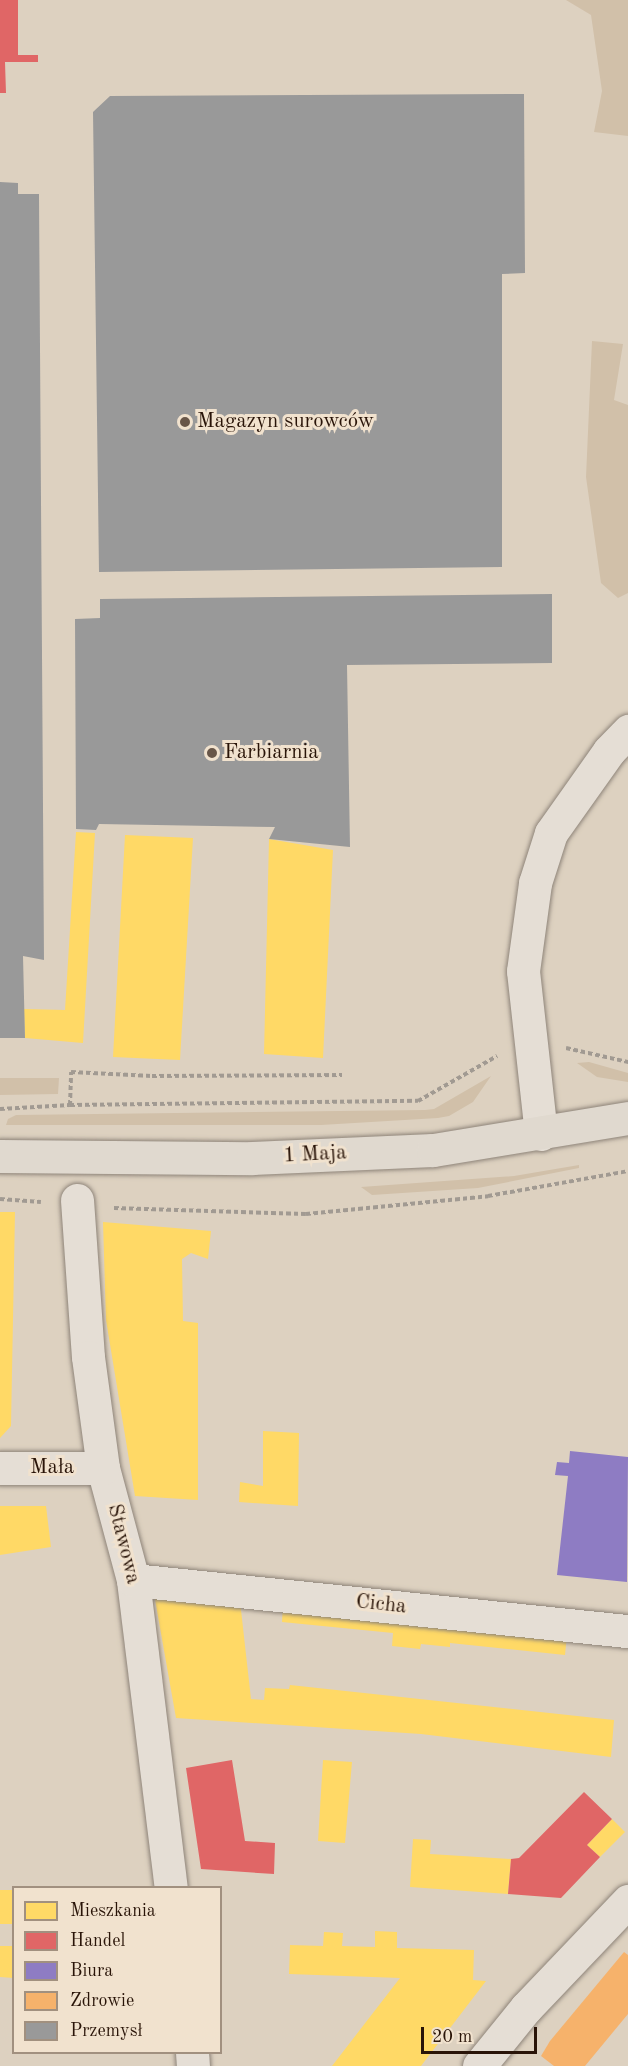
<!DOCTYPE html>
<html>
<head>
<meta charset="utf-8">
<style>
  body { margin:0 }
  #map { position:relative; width:628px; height:2066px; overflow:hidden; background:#ddd1c0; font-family:"Old Standard TT",serif }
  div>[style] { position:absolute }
  .green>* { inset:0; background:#d1c0a9 }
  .homes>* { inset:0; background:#ffd966 }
  .shops>* { inset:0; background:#e06666 }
  .offices>* { inset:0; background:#8e7cc3 }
  .health>* { inset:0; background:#f6b26b }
  .industry>* { inset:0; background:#999 }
  .path>* { height:4px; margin-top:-2px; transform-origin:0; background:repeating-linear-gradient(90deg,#a19a92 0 4.5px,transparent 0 7.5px) }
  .roads { filter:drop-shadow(0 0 2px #8e8479) drop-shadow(0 0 2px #8e8479) }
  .minor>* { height:33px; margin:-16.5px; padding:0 16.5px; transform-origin:16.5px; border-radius:16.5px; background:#e5ded5 }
  .major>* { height:33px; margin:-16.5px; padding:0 16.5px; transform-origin:16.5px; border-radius:16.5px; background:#e0d9cf }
  .dots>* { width:16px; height:16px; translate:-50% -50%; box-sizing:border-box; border:3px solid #f1e2ce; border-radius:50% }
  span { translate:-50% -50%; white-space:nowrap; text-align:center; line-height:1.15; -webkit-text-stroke:6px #f1e2ce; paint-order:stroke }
  .poi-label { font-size:21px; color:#291408 }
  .left { translate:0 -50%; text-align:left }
  .street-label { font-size:21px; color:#291408 }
  .legend { position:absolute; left:12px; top:1886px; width:210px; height:168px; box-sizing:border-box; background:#f1e2ce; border:2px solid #a1907f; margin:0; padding:8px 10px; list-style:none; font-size:18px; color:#291408 }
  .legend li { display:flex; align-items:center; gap:12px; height:30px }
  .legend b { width:30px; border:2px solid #a1907f }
  .scale { position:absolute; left:421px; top:2027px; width:116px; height:27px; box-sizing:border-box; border:3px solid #291408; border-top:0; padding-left:8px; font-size:18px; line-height:21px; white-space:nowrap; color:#291408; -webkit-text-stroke:4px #f1e2ce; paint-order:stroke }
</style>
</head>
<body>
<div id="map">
  <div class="green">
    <i style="clip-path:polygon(566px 0,628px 0,628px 136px,594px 132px,602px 91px,591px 15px)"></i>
    <i style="clip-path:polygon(592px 341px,623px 344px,614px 400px,628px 405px,628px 593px,618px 598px,601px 583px,586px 477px)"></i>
    <i style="clip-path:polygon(589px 1062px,628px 1073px,628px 1082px,597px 1077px,577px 1063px)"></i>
    <i style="clip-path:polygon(491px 1076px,473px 1102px,449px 1116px,438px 1118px,321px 1125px,6px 1125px,8px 1119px,16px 1115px,425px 1110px,434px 1109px)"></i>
    <i style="clip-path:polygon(0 1078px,59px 1078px,58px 1094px,0 1095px)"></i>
    <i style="clip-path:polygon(579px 1165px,579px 1168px,478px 1188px,372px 1195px,361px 1187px,514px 1176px)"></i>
  </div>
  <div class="homes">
    <i style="clip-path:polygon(76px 832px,95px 833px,83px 1043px,25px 1038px,24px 1009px,65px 1010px)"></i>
    <i style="clip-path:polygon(125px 835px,193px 838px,180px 1060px,113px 1057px)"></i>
    <i style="clip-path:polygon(269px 839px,333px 850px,323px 1058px,264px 1054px)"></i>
    <i style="clip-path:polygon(0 1212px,15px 1212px,11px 1426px,0 1438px)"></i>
    <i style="clip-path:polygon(103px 1222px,211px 1231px,208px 1259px,191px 1253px,182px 1259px,183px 1321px,198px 1323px,198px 1500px,135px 1496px,106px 1320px)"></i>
    <i style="clip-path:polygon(263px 1431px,299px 1433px,298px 1506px,239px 1502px,240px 1482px,263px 1486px)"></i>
    <i style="clip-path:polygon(0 1506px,46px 1506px,51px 1547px,0 1555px)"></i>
    <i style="clip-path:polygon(154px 1594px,240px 1601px,251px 1699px,264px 1700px,265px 1688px,289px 1689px,290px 1685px,614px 1720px,611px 1757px,421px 1734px,176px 1718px)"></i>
    <i style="clip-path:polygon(283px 1605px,567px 1635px,565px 1655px,450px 1643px,450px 1647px,421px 1644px,420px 1649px,392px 1646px,393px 1633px,282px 1622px)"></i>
    <i style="clip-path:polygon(323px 1760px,352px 1762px,345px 1843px,318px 1841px)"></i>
    <i style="clip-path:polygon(612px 1819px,625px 1832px,600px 1857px,587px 1845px)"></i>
    <i style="clip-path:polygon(413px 1839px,431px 1840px,430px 1854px,511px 1859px,508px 1894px,410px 1887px)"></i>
    <i style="clip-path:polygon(0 1890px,14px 1890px,14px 1924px,0 1924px)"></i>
    <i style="clip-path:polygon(375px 1931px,397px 1932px,397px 1948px,474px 1950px,473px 1980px,486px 1981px,421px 2066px,332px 2066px,400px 1978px,289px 1974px,290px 1945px,323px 1946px,324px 1932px,343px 1933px,342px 1946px,375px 1947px)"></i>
    <i style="clip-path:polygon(0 1946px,14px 1946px,14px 1978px,0 1977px)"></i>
  </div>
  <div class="shops">
    <i style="clip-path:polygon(0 0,18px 0,18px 55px,38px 55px,38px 62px,5px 62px,6px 93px,0 93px)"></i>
    <i style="clip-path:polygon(232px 1760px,245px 1841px,275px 1843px,274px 1874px,201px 1869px,186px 1768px)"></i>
    <i style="clip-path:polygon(584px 1792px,612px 1819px,587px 1845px,600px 1857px,561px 1898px,508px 1894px,511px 1859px,519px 1858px)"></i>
  </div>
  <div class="offices">
    <i style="clip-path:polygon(570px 1451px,628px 1457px,627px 1582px,557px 1575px,568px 1476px,555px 1475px,557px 1462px,569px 1463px)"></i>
  </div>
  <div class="health">
    <i style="clip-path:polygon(624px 1952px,628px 1955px,628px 2014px,585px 2066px,554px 2066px,541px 2056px,550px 2041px)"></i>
  </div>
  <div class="industry">
    <i style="clip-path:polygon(524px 94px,525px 273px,502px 274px,502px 567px,99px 572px,93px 112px,110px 96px)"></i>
    <i style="clip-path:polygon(0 182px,18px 183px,18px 194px,39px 194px,44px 960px,23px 956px,25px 1038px,0 1038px)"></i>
    <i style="clip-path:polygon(552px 594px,552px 663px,347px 665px,350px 847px,269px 839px,275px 827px,99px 824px,96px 830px,76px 829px,75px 619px,100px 618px,100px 599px)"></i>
  </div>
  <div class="path">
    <i style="left:566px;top:1048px;width:64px;rotate:12.7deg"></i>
    <i style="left:70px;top:1105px;width:33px;rotate:-88deg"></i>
    <i style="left:71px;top:1072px;width:81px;rotate:2.8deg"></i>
    <i style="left:152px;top:1076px;width:190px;rotate:-0.3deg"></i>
    <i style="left:0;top:1109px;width:70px;rotate:-3.3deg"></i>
    <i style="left:70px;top:1105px;width:348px;rotate:-0.7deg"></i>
    <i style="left:418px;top:1101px;width:91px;rotate:-29.7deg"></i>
    <i style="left:0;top:1199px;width:41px;rotate:4.2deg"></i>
    <i style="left:114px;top:1208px;width:192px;rotate:1.8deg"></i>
    <i style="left:306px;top:1214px;width:183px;rotate:-5.6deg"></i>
    <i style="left:488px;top:1196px;width:142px;rotate:-10.1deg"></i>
  </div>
  <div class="roads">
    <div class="minor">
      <i style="left:541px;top:1134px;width:164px;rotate:-96.3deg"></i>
      <i style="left:523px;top:971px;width:89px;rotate:-82.2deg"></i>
      <i style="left:535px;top:883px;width:52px;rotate:-72.3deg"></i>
      <i style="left:551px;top:833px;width:100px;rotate:-54.7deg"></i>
      <i style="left:609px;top:751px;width:28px;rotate:-46deg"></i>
      <i style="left:77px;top:1200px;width:157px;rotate:86deg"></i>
      <i style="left:88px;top:1357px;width:112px;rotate:82.3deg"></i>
      <i style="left:103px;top:1468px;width:116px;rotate:75deg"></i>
      <i style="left:133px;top:1580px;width:310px;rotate:83deg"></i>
      <i style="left:0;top:1468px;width:103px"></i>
      <i style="left:133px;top:1580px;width:498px;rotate:5.9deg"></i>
      <i style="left:192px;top:2052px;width:14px;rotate:86deg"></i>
      <i style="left:479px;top:2066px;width:75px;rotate:-51deg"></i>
      <i style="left:526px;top:2008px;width:148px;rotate:-46.4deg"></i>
    </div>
    <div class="major">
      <i style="left:0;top:1156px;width:252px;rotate:0.5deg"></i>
      <i style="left:252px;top:1158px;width:181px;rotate:-2.5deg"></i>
      <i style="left:433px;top:1150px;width:198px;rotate:-9.3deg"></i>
    </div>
  </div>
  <div class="dots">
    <i style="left:185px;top:422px;background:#685648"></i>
    <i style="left:212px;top:753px;background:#685648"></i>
  </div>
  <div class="poi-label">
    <span class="left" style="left:197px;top:422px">Magazyn surowców</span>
    <span class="left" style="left:224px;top:753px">Farbiarnia</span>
  </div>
  <div class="street-label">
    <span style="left:315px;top:1155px;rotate:-3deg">1 Maja</span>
    <span style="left:52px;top:1468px">Mała</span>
    <span style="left:123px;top:1544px;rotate:76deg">Stawowa</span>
    <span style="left:381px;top:1605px;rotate:6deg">Cicha</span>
  </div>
  <ul class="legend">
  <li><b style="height:16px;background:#ffd966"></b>Mieszkania</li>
  <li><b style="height:16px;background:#e06666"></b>Handel</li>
  <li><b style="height:16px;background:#8e7cc3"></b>Biura</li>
  <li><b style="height:16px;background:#f6b26b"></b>Zdrowie</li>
  <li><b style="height:16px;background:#999"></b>Przemysł</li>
  </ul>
  <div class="scale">20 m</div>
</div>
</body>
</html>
